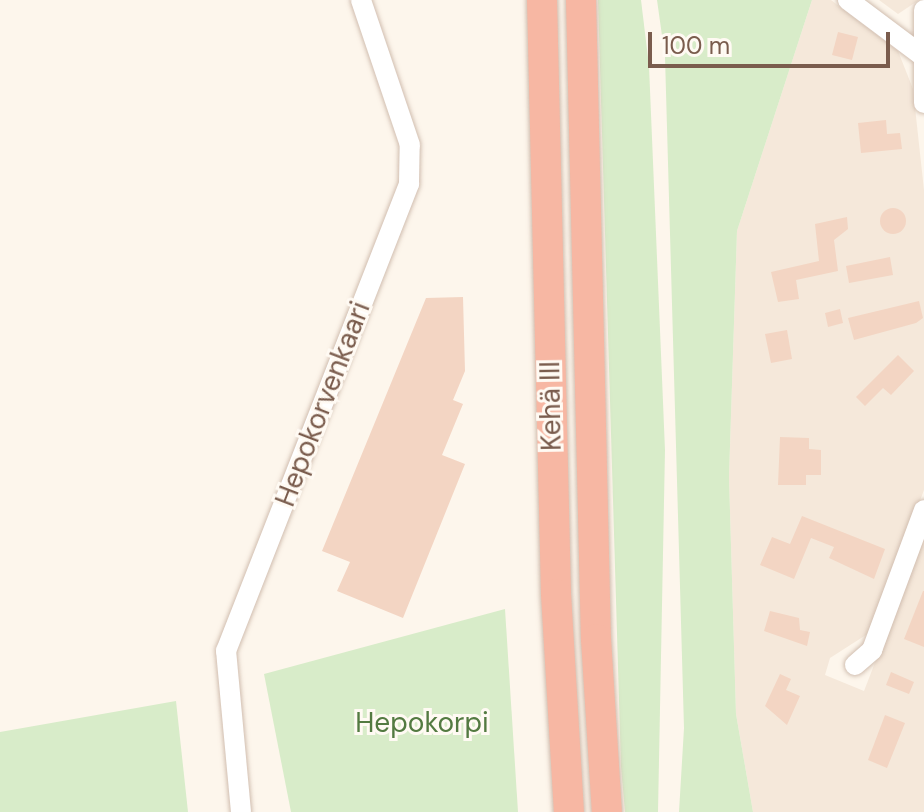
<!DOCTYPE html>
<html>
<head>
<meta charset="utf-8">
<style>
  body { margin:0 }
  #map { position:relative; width:924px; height:812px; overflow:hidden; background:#fdf6ec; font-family:"DM Sans",sans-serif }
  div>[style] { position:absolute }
  .residential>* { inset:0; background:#f5e8da }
  .green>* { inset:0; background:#d8ecc9 }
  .building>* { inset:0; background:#f3d5c3 }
  .round { border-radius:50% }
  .roads { filter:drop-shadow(0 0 2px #d1beb0) drop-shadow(0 0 2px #d1beb0) }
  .minor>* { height:20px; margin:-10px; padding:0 10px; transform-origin:10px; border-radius:10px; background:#fff }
  .highway>* { height:30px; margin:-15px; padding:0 15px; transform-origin:15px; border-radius:15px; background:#f7b7a3 }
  span { translate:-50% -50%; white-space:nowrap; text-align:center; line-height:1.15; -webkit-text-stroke:6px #fffaf3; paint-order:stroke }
  .street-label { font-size:28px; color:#7a5c4d }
  .park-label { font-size:28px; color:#537a41 }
  .scale { position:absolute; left:648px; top:32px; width:242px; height:36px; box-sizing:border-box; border:4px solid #7a5c4d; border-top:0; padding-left:10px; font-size:24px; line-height:28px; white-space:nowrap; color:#7a5c4d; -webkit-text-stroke:6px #fffaf3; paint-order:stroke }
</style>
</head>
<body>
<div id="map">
  <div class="residential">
    <i style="clip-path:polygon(812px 0,831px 0,898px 51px,913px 89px,924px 190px,924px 490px,869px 633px,830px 658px,825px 675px,864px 691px,924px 536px,924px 812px,753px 812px,736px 714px,729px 477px,737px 231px)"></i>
    <i style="clip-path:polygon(879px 0,919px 0,898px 14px)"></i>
  </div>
  <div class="green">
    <i style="clip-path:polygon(598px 0,641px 0,649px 66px,665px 450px,658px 812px,625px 812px,621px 767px)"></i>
    <i style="clip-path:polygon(657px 0,812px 0,737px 231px,729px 477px,736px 714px,753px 812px,679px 812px,684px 728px,665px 57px)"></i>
    <i style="clip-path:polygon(505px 609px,518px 812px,291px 812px,264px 674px)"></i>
    <i style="clip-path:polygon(176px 701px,188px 812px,0 812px,0 732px)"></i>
  </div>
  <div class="building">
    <i style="clip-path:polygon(838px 32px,858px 37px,852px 60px,832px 55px)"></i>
    <i style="clip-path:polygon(886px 120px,887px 134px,900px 133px,902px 149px,861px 153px,858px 123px)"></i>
    <i class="round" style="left:880px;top:208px;width:26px;height:26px"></i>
    <i style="clip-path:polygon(847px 217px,848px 229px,834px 240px,838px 271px,796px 280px,799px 299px,778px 302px,771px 272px,819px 261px,815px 224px)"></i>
    <i style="clip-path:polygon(890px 257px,893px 275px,849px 283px,846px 266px)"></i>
    <i style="clip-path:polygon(463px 297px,465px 371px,453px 400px,463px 404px,442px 455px,465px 464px,403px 618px,337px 591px,350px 562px,322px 551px,426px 298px)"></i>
    <i style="clip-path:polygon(919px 301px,923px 318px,916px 323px,854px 340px,848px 318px)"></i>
    <i style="clip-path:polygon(840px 309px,843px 323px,828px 327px,825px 313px)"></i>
    <i style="clip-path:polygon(787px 330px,792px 359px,771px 363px,765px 334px)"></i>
    <i style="clip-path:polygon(898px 355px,914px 371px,891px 395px,883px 388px,865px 406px,856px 397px)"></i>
    <i style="clip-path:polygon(780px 437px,809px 438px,809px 449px,821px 450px,821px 475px,806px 475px,806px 485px,778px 485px)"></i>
    <i style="clip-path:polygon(802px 516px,885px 549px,874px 579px,829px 558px,834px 547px,811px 538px,794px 579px,760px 565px,772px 537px,790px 544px)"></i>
    <i style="clip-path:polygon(923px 591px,924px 591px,924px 647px,904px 639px)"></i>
    <i style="clip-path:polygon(770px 611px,799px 618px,800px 630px,810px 632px,807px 646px,764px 631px)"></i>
    <i style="clip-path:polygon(891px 672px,914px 682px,909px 694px,886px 685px)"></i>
    <i style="clip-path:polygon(780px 674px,791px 679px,786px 690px,800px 696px,787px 725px,765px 706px)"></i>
    <i style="clip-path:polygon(885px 715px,905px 723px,887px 768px,868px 760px)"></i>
  </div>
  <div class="roads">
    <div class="minor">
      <i style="left:848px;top:0;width:95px;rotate:36.9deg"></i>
      <i style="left:924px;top:10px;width:93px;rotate:90deg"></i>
      <i style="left:855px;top:665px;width:23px;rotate:-41deg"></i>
      <i style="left:872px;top:650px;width:149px;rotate:-69.6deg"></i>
      <i style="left:241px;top:812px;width:162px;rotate:-95.3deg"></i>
      <i style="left:226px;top:651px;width:502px;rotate:-68.6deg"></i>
      <i style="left:409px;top:184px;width:39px;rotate:-89deg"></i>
      <i style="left:410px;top:145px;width:153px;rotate:-108.7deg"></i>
    </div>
    <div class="highway">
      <i style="left:542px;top:0;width:594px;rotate:88.65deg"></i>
      <i style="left:556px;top:594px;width:218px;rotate:86.6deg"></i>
      <i style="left:581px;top:0;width:639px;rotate:88.66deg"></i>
      <i style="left:596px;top:639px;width:173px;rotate:86.4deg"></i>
    </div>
  </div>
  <div class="street-label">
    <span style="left:323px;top:404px;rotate:-69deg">Hepokorvenkaari</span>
    <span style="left:551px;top:406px;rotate:-91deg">Kehä III</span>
  </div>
  <div class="park-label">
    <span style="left:422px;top:723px">Hepokorpi</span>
  </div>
  <div class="scale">100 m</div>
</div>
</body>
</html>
